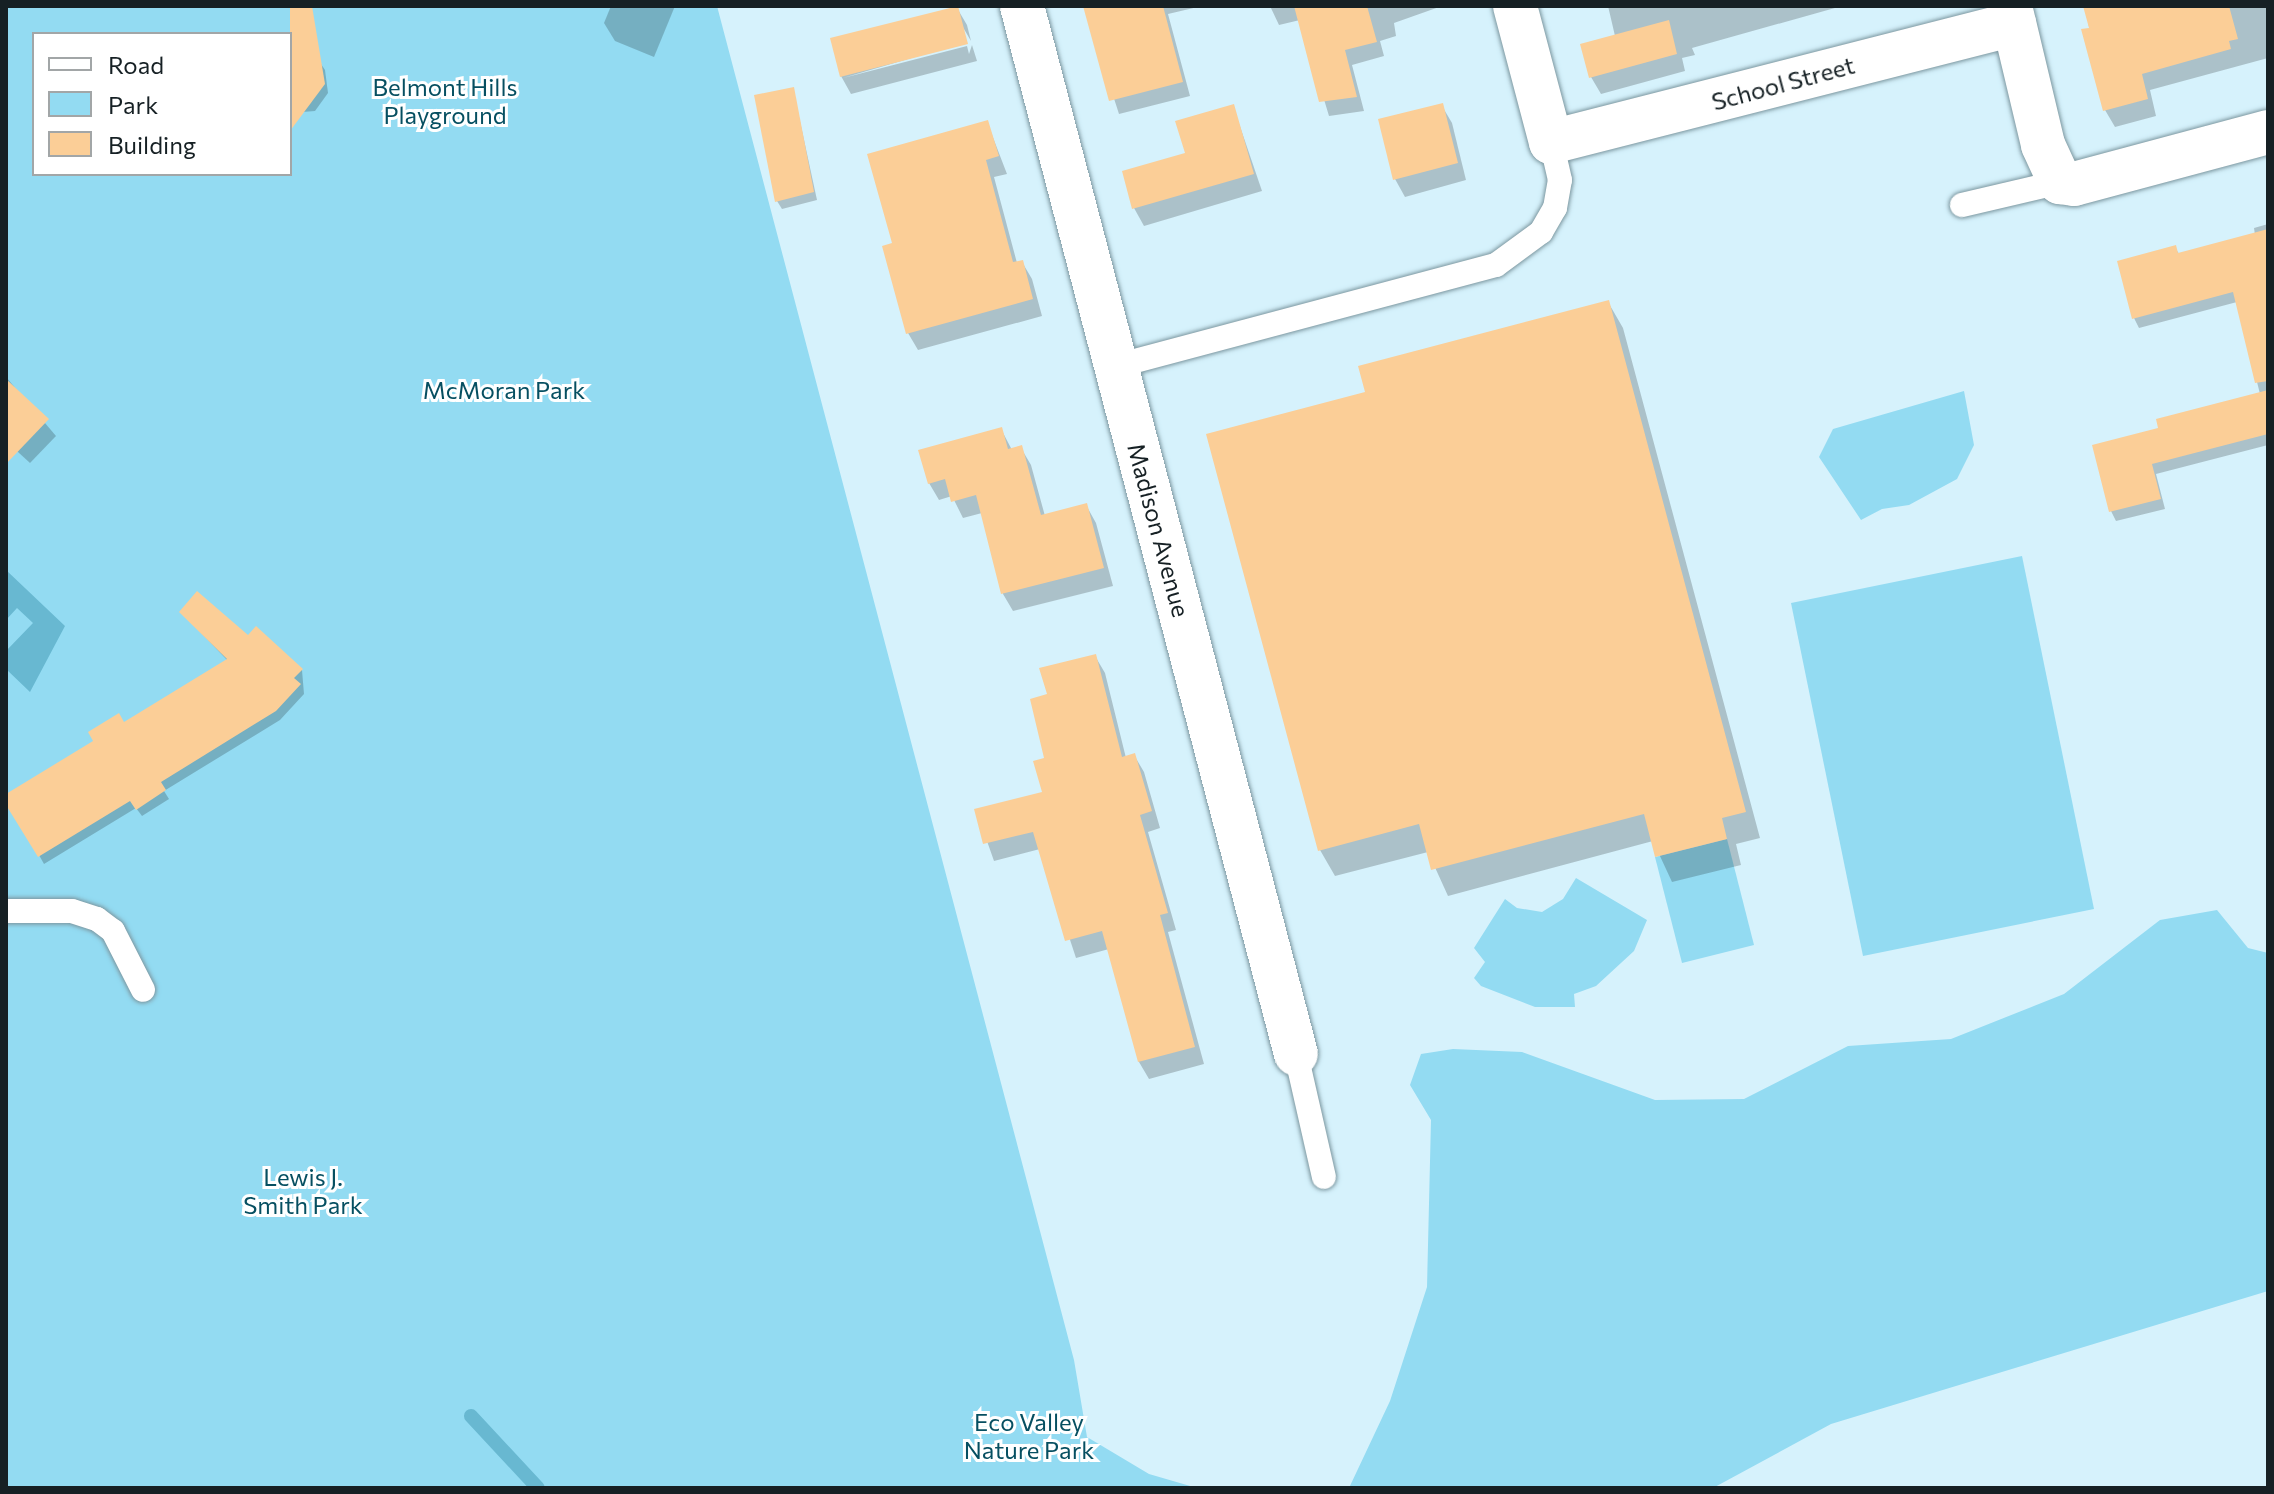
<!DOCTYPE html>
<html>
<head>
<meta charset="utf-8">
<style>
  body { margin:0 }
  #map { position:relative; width:2274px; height:1494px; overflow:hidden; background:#d6f2fc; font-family:Commissioner,sans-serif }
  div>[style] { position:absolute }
  .green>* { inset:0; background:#93dbf2 }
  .water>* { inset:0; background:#68b8d1 }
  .shadow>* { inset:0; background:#0003 }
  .stream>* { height:14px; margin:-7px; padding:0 7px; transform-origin:7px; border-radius:7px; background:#68b8d1 }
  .building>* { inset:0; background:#fbce97 }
  .roads { filter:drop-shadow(0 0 2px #7c97a0) drop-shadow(0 0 2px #7c97a0) }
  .service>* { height:24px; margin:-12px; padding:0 12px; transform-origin:12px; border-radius:12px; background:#fff }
  .minor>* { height:44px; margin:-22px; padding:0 22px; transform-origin:22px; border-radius:22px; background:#fff }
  span { translate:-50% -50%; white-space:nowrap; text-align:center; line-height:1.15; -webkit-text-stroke:6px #fff; paint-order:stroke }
  .street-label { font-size:24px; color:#162024 }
  .park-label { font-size:24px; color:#064f61 }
  .frame { position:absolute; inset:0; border:8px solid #162024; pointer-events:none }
  .legend { position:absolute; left:32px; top:32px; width:260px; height:144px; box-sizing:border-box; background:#fff; border:2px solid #a2a6a7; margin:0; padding:10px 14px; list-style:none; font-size:24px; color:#162024 }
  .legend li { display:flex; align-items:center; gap:16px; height:40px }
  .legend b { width:40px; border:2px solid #a2a6a7 }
</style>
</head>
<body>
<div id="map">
  <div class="green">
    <i style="clip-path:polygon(evenodd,6px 6px,717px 6px,1074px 1360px,1087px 1437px,1149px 1474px,1197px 1488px,6px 1488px,6px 6px,34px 34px,290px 34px,290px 174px,34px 174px,34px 34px)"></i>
    <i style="clip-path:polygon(1964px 391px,1974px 445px,1957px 479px,1909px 505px,1882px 509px,1861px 520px,1819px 457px,1833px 429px)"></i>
    <i style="clip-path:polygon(2022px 556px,2094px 909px,1863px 956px,1791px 603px)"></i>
    <i style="clip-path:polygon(1727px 839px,1754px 945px,1682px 963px,1655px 857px)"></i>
    <i style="clip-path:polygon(1576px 878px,1647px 920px,1634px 951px,1596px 986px,1574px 994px,1575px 1007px,1535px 1007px,1481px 986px,1474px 978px,1485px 962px,1474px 948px,1505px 899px,1517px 908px,1542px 912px,1563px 899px)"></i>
    <i style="clip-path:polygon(2217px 910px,2248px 948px,2268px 953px,2268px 1291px,1831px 1424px,1713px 1488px,1349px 1488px,1390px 1401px,1427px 1287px,1431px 1120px,1410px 1085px,1421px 1054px,1453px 1049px,1522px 1052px,1655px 1100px,1744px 1099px,1848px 1046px,1951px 1039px,2064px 994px,2160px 920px)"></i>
  </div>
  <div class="water">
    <i style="clip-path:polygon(6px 570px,65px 626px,30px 692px,6px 669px,6px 651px,33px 623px,17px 608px,6px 620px)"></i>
  </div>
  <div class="shadow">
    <i style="clip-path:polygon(611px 6px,675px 6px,654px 57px,615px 41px,604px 23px)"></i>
    <i style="clip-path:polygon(1084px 6px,1202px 6px,1168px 14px,1190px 96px,1119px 114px)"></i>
    <i style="clip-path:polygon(1270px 6px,1442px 6px,1394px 23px,1396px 36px,1380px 41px,1384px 56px,1352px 65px,1364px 111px,1329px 116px,1300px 20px,1279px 25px)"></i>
    <i style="clip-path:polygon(1608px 6px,1842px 6px,1692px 48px,1695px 55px,1682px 58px,1685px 71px,1601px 94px,1591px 77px,1615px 36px)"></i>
    <i style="clip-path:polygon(2085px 6px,2268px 6px,2268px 58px,2150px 90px,2156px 116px,2115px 127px,2105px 110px)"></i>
    <i style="clip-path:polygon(957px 8px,967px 25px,971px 41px,961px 24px,966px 42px,843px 78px,967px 46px,969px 54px,972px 45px,977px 61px,851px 94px,841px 76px,832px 40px)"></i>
    <i style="clip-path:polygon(290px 49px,319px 61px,325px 70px,328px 93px,315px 111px,290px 113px)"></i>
    <i style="clip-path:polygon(793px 89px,817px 200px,782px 209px,777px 201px)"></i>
    <i style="clip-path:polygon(1233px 106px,1262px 191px,1144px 226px,1134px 208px)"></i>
    <i style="clip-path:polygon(1442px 106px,1452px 123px,1466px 180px,1405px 197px,1395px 179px)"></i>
    <i style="clip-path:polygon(987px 122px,1007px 174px,994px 177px,1017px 263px,1022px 262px,1032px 279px,1042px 316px,918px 350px,908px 333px,895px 244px)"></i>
    <i style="clip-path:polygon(2268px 224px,2268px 445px,2156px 474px,2165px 509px,2116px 521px,2111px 511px,2160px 429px,2260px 394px,2237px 302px,2139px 328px,2134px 318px,2175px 248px,2180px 255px,2255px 235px,2254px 228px)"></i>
    <i style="clip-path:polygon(1608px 302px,1623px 328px,1760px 838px,1736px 844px,1741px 865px,1672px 882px,1653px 841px,1448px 896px,1428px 852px,1335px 876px,1320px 850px,1208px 435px,1367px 393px)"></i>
    <i style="clip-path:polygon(6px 377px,56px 436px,30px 463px,6px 441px)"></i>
    <i style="clip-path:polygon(1001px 429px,1012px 450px,1021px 448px,1031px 465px,1045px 516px,1086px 505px,1096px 523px,1113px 586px,1013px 611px,1003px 594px,982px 513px,963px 518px,952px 496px,939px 500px,929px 483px)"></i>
    <i style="clip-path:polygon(181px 612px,248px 638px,302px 670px,304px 694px,280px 720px,164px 791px,169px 799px,142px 816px,136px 808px,44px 864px,6px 796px,228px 661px)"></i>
    <i style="clip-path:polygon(1095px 656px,1105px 673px,1126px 758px,1134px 755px,1144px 772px,1160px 828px,1148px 832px,1176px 930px,1168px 932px,1204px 1064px,1149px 1079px,1139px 1062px,1109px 949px,1076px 958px,1040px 849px,994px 861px,976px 810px,1045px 793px,1049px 696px)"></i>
  </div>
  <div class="stream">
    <i style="left:471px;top:1416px;width:98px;rotate:47.1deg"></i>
  </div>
  <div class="building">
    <i style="clip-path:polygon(290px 6px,312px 6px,325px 84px,290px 131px)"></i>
    <i style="clip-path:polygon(958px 6px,968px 44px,840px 77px,830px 38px)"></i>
    <i style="clip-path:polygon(1083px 6px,1163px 6px,1183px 82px,1109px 101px)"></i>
    <i style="clip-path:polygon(1294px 6px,1367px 6px,1377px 42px,1345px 50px,1357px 97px,1319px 102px)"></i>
    <i style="clip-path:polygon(2083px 6px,2229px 6px,2238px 39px,2229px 41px,2231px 49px,2142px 74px,2148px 99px,2103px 111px,2081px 29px,2089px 28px)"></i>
    <i style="clip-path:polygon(1669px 20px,1677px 54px,1589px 78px,1580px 44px)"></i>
    <i style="clip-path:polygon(794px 87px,814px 192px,775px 202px,754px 95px)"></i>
    <i style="clip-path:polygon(1443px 103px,1458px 163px,1393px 180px,1378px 119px)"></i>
    <i style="clip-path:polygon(1234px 104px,1254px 174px,1132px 209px,1122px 171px,1185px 153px,1175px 121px)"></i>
    <i style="clip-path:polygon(988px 120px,999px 156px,986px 160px,1013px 262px,1023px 260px,1033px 299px,906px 334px,882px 246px,892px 243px,867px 154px)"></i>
    <i style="clip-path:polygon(2268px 229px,2268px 381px,2255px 383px,2233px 292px,2132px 319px,2117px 261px,2176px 245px,2178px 253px)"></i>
    <i style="clip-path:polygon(1609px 300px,1746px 812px,1722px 818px,1727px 839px,1655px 857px,1644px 814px,1431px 870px,1419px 824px,1318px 851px,1206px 434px,1365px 392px,1358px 366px)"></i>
    <i style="clip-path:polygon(6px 379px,49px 419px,6px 464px)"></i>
    <i style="clip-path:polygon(2268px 390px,2268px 434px,2152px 464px,2161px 499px,2109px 512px,2092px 445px,2158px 428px,2156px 419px)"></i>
    <i style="clip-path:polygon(1002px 427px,1008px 449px,1022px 445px,1041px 515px,1087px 503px,1104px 568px,1001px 594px,976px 495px,951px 502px,945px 479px,928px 484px,918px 450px)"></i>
    <i style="clip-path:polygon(197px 591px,248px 635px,256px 626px,303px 669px,294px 678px,301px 684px,276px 711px,161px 782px,166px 790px,136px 810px,130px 801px,38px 857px,6px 805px,6px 794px,93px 741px,88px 732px,119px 713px,124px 722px,227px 659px,179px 612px)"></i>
    <i style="clip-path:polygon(1096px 654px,1122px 757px,1135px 753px,1152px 811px,1140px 815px,1168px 913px,1160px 915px,1195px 1047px,1138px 1062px,1102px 931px,1065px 941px,1033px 832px,983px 844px,974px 809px,1042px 792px,1033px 761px,1044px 758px,1030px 699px,1047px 694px,1039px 668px)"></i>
  </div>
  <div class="roads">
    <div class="service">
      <i style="left:1962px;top:205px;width:101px;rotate:-13.2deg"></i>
      <i style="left:1116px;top:366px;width:393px;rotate:-14.9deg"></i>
      <i style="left:1496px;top:265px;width:56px;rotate:-36.3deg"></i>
      <i style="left:1541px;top:232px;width:28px;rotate:-60deg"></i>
      <i style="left:1555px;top:208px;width:28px;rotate:-80deg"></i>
      <i style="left:1560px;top:180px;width:39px;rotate:-103deg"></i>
      <i style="left:6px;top:911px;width:66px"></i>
      <i style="left:72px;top:911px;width:26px;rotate:18deg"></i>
      <i style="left:97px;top:919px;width:20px;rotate:37deg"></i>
      <i style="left:113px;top:931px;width:66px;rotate:63deg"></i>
      <i style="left:1296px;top:1054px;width:126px;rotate:77.2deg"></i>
    </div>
    <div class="minor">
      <i style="left:1022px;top:6px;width:1083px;rotate:75.35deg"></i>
      <i style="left:1515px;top:6px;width:141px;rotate:75.2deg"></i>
      <i style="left:1551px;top:142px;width:478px;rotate:-14.3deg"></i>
      <i style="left:2010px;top:6px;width:143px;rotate:76.6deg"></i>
      <i style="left:2043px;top:145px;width:41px;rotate:65.3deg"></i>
      <i style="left:2060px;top:182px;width:14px;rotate:8deg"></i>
      <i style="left:2074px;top:184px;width:201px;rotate:-15deg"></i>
    </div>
  </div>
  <div class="street-label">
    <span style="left:1783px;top:83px;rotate:-15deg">School Street</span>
    <span style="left:1159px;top:530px;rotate:75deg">Madison Avenue</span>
  </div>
  <div class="park-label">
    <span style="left:445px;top:101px">Belmont Hills<br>Playground</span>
    <span style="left:504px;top:390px">McMoran Park</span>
    <span style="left:303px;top:1191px">Lewis J.<br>Smith Park</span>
    <span style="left:1029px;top:1436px">Eco Valley<br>Nature Park</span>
  </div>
  <div class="frame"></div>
  <ul class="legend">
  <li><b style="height:10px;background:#fff"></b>Road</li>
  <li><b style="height:22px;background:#93dbf2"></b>Park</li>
  <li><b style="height:22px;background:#fbce97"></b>Building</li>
  </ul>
</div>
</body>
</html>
